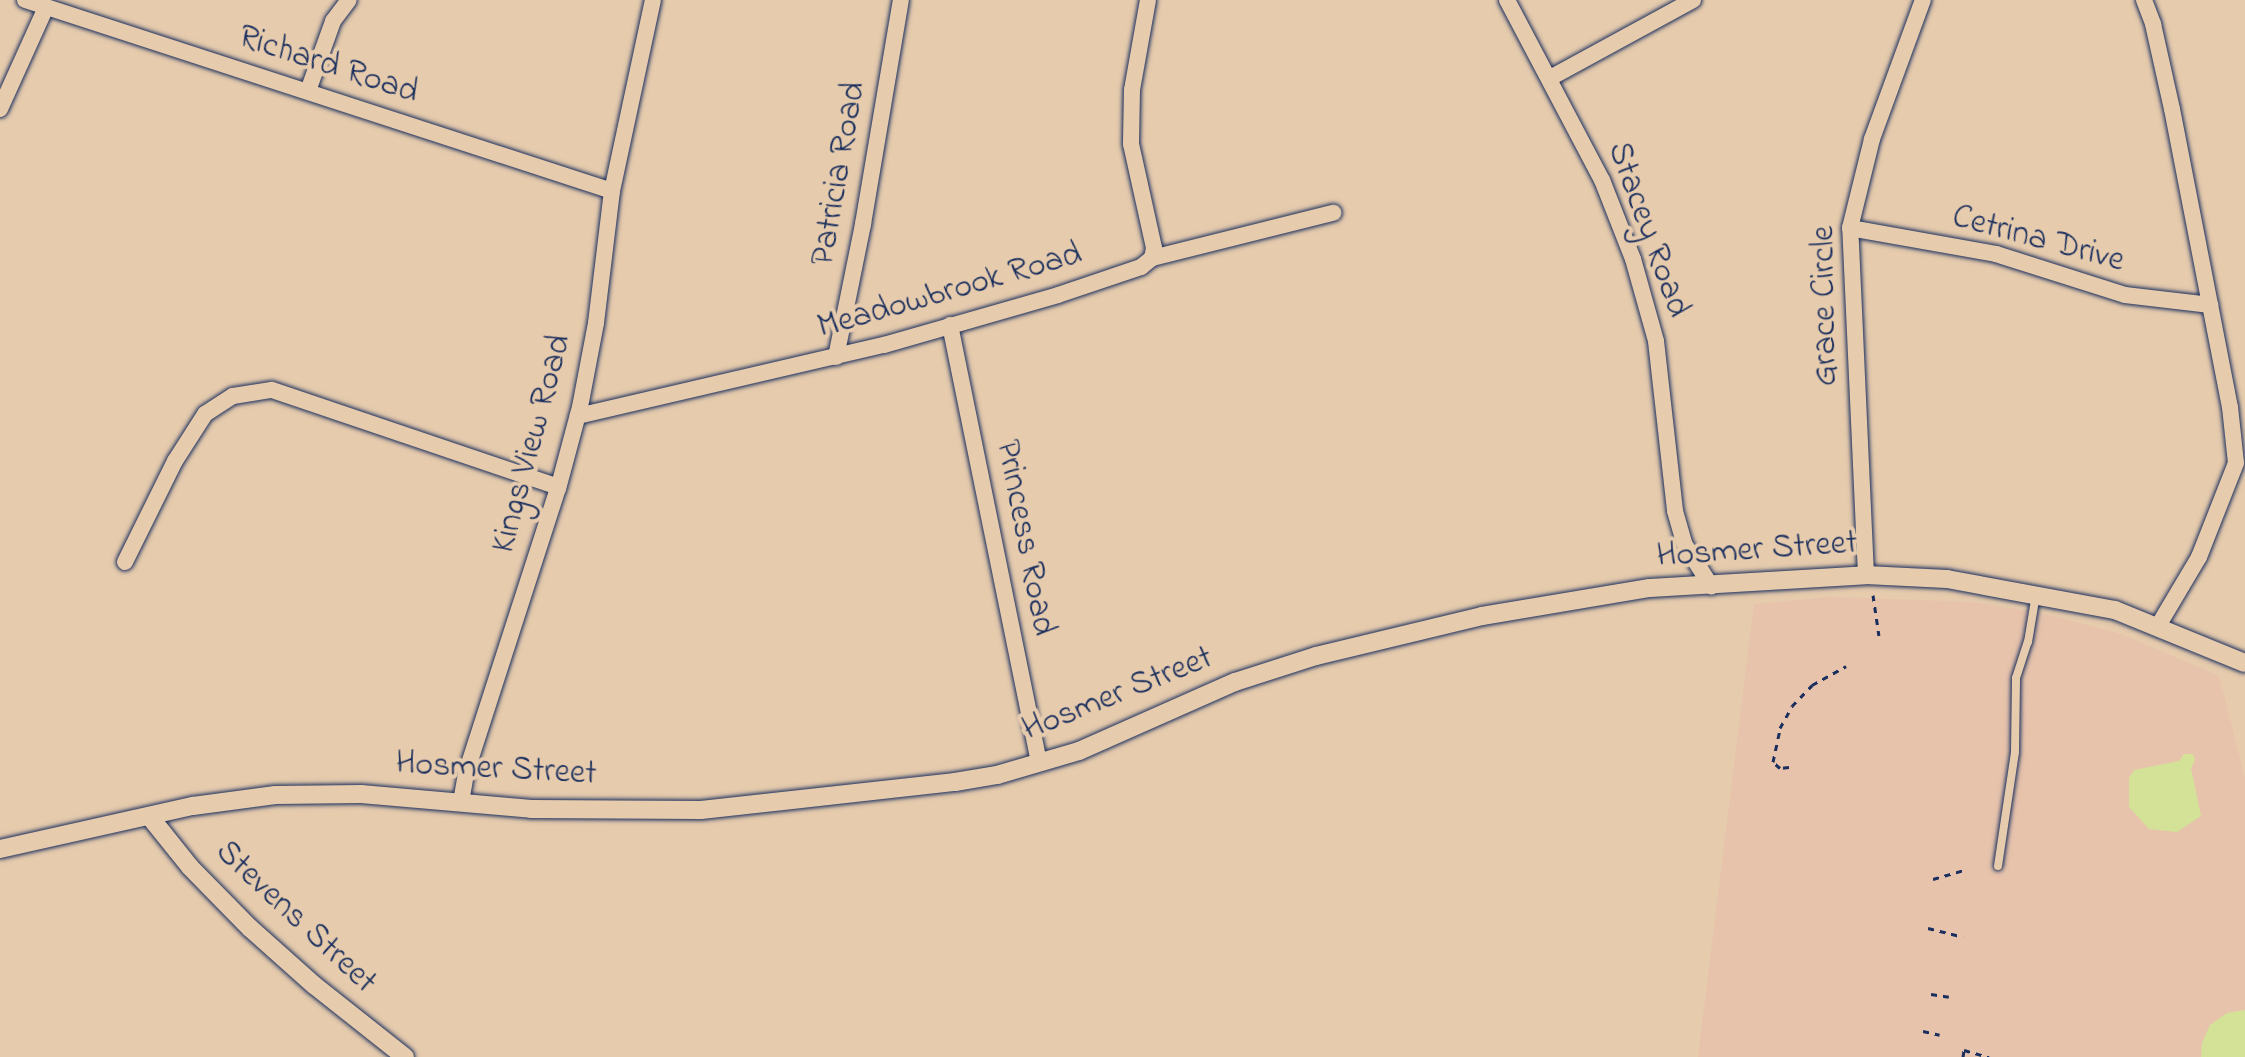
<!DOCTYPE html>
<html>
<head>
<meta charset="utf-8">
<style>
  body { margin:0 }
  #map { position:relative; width:2245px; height:1057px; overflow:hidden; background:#e6cbad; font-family:"Indie Flower",sans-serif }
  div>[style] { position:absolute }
  .built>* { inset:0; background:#e7c3ac }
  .green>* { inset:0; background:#d3e296 }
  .path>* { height:3px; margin-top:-1.5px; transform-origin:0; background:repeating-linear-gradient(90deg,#1b2f5e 0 6px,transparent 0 12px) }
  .roads { filter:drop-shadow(0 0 2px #1b2f5e) drop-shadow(0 0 2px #1b2f5e) }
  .service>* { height:8px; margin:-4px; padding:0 4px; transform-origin:4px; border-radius:4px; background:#e6cbad }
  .minor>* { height:16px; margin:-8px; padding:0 8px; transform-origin:8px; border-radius:8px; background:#e6cbad }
  .tertiary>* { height:18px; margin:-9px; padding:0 9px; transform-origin:9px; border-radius:9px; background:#e6cbad }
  span { translate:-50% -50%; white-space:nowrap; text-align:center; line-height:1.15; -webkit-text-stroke:8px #e6cbad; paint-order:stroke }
  .street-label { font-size:34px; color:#1b2f5e }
</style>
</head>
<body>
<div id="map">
  <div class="built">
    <i style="clip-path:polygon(1832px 597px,1975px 602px,2053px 616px,2121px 634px,2219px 676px,2245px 778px,2245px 1057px,1698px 1057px,1754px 604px)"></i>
  </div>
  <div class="green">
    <i style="clip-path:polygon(2184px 754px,2193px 754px,2195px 760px,2191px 768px,2201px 816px,2177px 832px,2149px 829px,2129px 807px,2129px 778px,2134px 770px,2179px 761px)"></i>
    <i style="clip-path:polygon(2245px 1010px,2245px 1057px,2201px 1057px,2202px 1043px,2210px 1025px,2227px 1013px)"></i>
  </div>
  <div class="path">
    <i style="left:1873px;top:595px;width:41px;rotate:81.7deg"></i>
    <i style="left:1789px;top:767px;width:9px;rotate:174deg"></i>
    <i style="left:1780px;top:768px;width:9px;rotate:-139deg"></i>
    <i style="left:1773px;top:762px;width:35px;rotate:-78deg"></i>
    <i style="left:1780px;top:728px;width:25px;rotate:-61deg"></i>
    <i style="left:1792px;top:706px;width:29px;rotate:-46deg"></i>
    <i style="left:1812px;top:685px;width:39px;rotate:-29deg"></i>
    <i style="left:1933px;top:879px;width:32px;rotate:-16deg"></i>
    <i style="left:1928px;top:928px;width:36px;rotate:14deg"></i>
    <i style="left:1931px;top:994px;width:18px;rotate:9deg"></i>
    <i style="left:1923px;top:1031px;width:17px;rotate:13deg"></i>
    <i style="left:1963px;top:1057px;width:7px;rotate:-82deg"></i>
    <i style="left:1964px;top:1050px;width:26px;rotate:16deg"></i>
  </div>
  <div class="roads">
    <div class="service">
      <i style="left:1998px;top:866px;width:115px;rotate:-81.5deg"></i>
      <i style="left:2015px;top:752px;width:74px;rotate:-89.2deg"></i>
      <i style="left:2016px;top:678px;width:38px;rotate:-72deg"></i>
      <i style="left:2028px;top:642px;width:49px;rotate:-80.5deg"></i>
    </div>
    <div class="minor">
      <i style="left:25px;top:0;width:617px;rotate:18.02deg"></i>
      <i style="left:1148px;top:0;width:91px;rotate:100.1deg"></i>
      <i style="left:1132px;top:90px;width:54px;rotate:91.1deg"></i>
      <i style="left:1131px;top:144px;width:107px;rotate:77.5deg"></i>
      <i style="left:1154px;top:248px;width:10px;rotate:101deg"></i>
      <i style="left:1507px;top:0;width:204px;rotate:62.2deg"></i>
      <i style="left:1602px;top:180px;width:85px;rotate:68.6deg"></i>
      <i style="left:1633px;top:259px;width:85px;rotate:74.3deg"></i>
      <i style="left:1656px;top:341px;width:171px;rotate:83.6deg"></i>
      <i style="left:1675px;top:511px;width:35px;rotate:74deg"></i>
      <i style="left:1685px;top:545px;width:49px;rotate:57.6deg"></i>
      <i style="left:2144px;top:0;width:26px;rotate:69deg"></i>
      <i style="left:2153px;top:24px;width:87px;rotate:77.4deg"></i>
      <i style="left:2172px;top:109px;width:304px;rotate:79deg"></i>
      <i style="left:2230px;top:407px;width:56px;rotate:83.9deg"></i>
      <i style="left:2236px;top:463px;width:101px;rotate:111.5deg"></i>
      <i style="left:2199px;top:557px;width:80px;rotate:120.7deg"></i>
      <i style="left:1550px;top:78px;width:163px;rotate:-28.6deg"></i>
      <i style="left:308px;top:91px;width:74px;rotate:-70.3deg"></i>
      <i style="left:333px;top:21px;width:26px;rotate:-53deg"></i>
      <i style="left:0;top:109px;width:112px;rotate:-65.7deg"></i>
      <i style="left:1850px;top:228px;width:148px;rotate:10.1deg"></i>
      <i style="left:1996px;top:254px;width:135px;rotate:17.6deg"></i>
      <i style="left:2125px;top:295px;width:86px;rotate:6.7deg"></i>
      <i style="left:950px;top:325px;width:447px;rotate:78.5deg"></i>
      <i style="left:836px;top:357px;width:136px;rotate:-78.5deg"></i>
      <i style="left:863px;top:224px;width:227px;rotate:-80.4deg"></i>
      <i style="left:578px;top:416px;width:314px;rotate:-13.1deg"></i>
      <i style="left:884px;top:345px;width:181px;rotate:-16deg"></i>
      <i style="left:1058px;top:295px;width:88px;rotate:-18.6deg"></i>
      <i style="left:1141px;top:267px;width:14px;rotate:-39deg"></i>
      <i style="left:1152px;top:258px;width:187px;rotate:-14deg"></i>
      <i style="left:125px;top:562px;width:113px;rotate:-63.7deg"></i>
      <i style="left:175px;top:461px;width:56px;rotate:-57.4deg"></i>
      <i style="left:205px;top:414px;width:33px;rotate:-33deg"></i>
      <i style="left:233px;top:396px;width:39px;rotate:-9deg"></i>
      <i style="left:272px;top:390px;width:302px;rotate:18.7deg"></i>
      <i style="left:1866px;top:575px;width:347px;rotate:-92.6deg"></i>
      <i style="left:1850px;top:228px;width:92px;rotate:-76.1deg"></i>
      <i style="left:1872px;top:139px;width:148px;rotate:-69.9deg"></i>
      <i style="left:461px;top:802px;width:29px;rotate:-80deg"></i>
      <i style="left:466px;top:773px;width:299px;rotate:-72.1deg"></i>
      <i style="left:558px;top:489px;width:85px;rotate:-75deg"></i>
      <i style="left:580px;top:407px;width:86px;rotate:-79.2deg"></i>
      <i style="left:596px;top:323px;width:133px;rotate:-83.1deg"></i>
      <i style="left:612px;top:191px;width:195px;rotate:-77.9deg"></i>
    </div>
    <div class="tertiary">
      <i style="left:150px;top:817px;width:64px;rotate:51.3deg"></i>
      <i style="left:190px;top:867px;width:86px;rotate:45.5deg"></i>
      <i style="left:250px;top:928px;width:86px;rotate:41.7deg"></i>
      <i style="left:314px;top:985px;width:116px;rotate:38.4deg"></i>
      <i style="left:0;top:849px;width:198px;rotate:-12.6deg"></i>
      <i style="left:193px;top:806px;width:83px;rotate:-7.6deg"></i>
      <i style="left:275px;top:795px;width:86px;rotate:-0.7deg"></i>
      <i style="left:361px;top:794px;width:171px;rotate:5deg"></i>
      <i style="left:531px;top:809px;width:170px;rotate:0.3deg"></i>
      <i style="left:701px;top:810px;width:256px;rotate:-6.3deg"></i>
      <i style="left:955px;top:782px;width:43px;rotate:-9.5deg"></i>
      <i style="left:997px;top:775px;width:85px;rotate:-16.3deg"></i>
      <i style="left:1079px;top:751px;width:171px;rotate:-23.9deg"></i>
      <i style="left:1235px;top:682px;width:85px;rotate:-17.8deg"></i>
      <i style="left:1316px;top:656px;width:171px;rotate:-13.5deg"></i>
      <i style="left:1482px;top:616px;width:170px;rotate:-9.5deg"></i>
      <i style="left:1650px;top:588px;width:216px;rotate:-3.4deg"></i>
      <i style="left:1866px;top:575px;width:81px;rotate:2.8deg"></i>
      <i style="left:1947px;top:579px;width:171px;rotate:10.5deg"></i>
      <i style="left:2115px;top:610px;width:140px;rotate:22.2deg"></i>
    </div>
  </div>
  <div class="street-label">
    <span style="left:328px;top:66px;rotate:18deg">Richard Road</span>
    <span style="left:840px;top:174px;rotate:-80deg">Patricia Road</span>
    <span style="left:1647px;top:230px;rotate:70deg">Stacey Road</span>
    <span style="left:2038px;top:240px;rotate:15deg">Cetrina Drive</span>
    <span style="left:950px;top:292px;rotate:-16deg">Meadowbrook Road</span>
    <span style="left:1826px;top:306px;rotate:-91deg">Grace Circle</span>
    <span style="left:533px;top:444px;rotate:-75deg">Kings View Road</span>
    <span style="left:1024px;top:538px;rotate:79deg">Princess Road</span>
    <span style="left:1757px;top:551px;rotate:-4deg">Hosmer Street</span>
    <span style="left:1118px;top:695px;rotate:-22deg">Hosmer Street</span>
    <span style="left:496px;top:770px;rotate:3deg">Hosmer Street</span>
    <span style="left:295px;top:918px;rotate:43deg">Stevens Street</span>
  </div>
</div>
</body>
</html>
